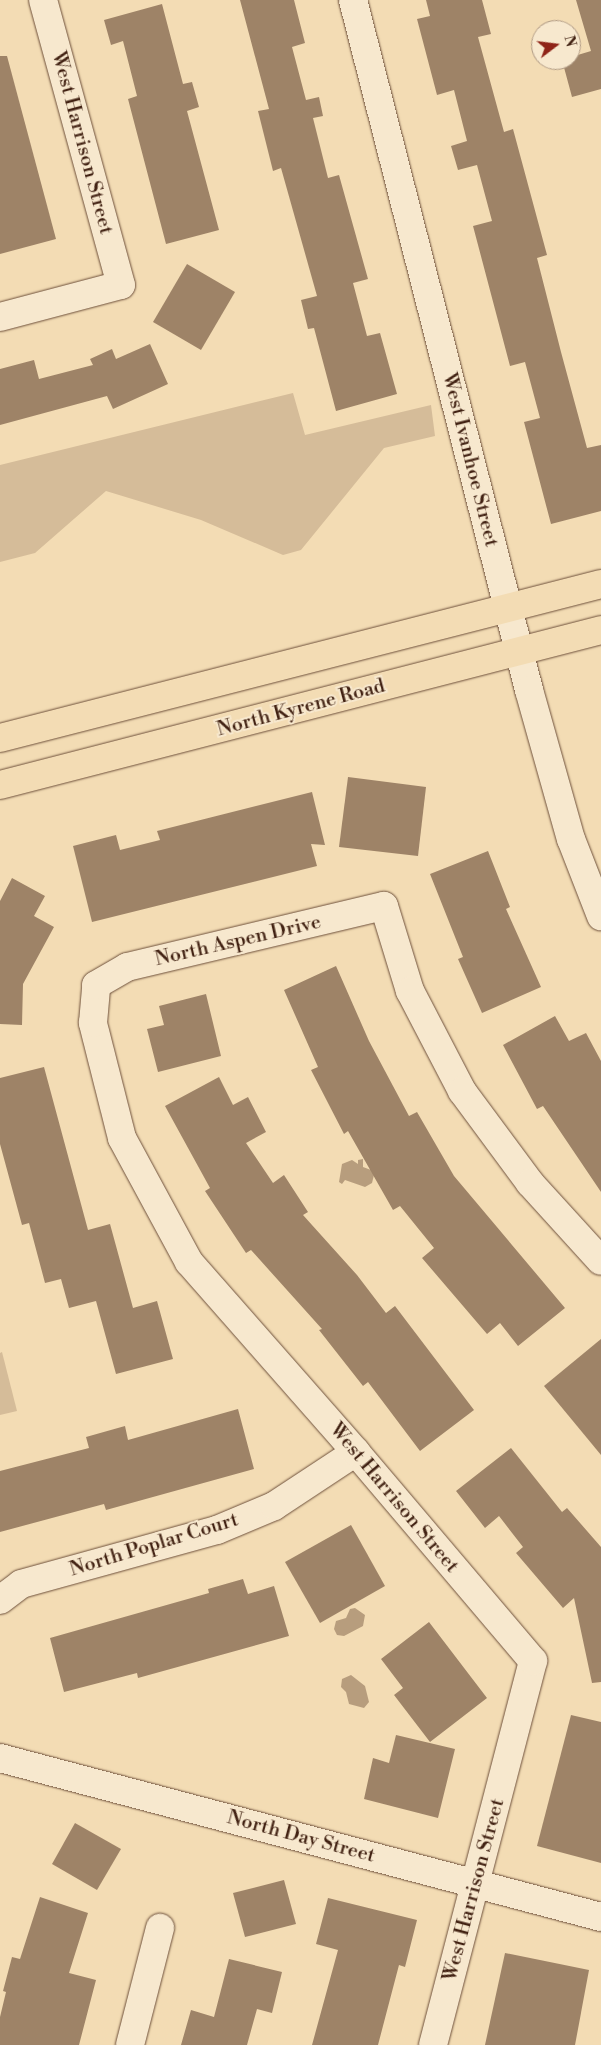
<!DOCTYPE html>
<html>
<head>
<meta charset="utf-8">
<style>
  body { margin:0 }
  #map { position:relative; width:601px; height:2045px; overflow:hidden; background:#f3dcb4; font-family:"Libre Bodoni",serif }
  div>[style] { position:absolute }
  .green>* { inset:0; background:#d5bc99 }
  .water>* { inset:0; background:#b79d7d }
  .building>* { inset:0; background:#9e8367 }
  .roads { filter:drop-shadow(0 0 1px #6e503b) drop-shadow(0 0 1px #6e503b) }
  .minor>* { height:28px; margin:-14px; padding:0 14px; transform-origin:14px; border-radius:14px; background:#f7e8ce }
  .major>* { height:28px; margin:-14px; padding:0 14px; transform-origin:14px; border-radius:14px; background:#f3dcb4 }
  span { translate:-50% -50%; white-space:nowrap; text-align:center; line-height:1.15; -webkit-text-stroke:4px #f7e8ce; paint-order:stroke }
  .street-label { font-size:20px; color:#422213 }
  .north { position:absolute; left:531px; top:20px; width:50px; height:50px; box-sizing:border-box; background:#f7e8ce; border:1px solid #af9983; border-radius:50%; rotate:75deg; font-size:14px; font-weight:700; line-height:20px; text-align:center; color:#422213 }
  .north::after { content:''; display:block; margin:auto; width:18px; height:22px; background:#8f2418; clip-path:polygon(50% 0,100% 100%,50% 72%,0 100%) }
</style>
</head>
<body>
<div id="map">
  <div class="green">
    <i style="clip-path:polygon(293px 393px,305px 435px,431px 405px,435px 436px,384px 448px,301px 550px,283px 555px,201px 520px,106px 491px,35px 553px,0 562px,0 465px)"></i>
    <i style="clip-path:polygon(2px 1352px,17px 1411px,0 1415px,0 1353px)"></i>
  </div>
  <div class="water">
    <i style="clip-path:polygon(363px 1159px,363px 1167px,371px 1170px,374px 1175px,372px 1183px,365px 1187px,345px 1180px,342px 1184px,339px 1182px,342px 1164px,352px 1160px,358px 1164px,358px 1160px)"></i>
    <i style="clip-path:polygon(355px 1608px,365px 1615px,363px 1626px,344px 1636px,337px 1635px,334px 1629px,336px 1621px,346px 1618px,350px 1609px)"></i>
    <i style="clip-path:polygon(351px 1675px,365px 1686px,369px 1702px,364px 1708px,349px 1704px,346px 1692px,341px 1687px,342px 1679px)"></i>
  </div>
  <div class="building">
    <i style="clip-path:polygon(240px 0,294px 0,305px 43px,292px 47px,306px 100px,319px 97px,323px 116px,313px 118px,328px 178px,339px 175px,368px 279px,353px 283px,367px 336px,380px 333px,397px 394px,336px 411px,314px 328px,308px 329px,301px 300px,317px 296px,281px 168px,273px 171px,258px 111px,269px 109px)"></i>
    <i style="clip-path:polygon(426px 0,482px 0,491px 34px,478px 37px,504px 132px,513px 129px,547px 255px,537px 258px,561px 352px,587px 448px,601px 445px,601px 511px,551px 524px,524px 422px,540px 418px,525px 362px,510px 366px,473px 226px,492px 221px,477px 165px,458px 170px,451px 146px,467px 141px,454px 90px,437px 95px,417px 19px,430px 16px)"></i>
    <i style="clip-path:polygon(576px 0,601px 0,601px 89px,572px 97px,562px 60px,571px 60px,571px 57px,591px 51px)"></i>
    <i style="clip-path:polygon(162px 4px,183px 84px,192px 82px,199px 107px,187px 111px,219px 230px,166px 244px,128px 99px,137px 96px,123px 41px,111px 45px,104px 20px)"></i>
    <i style="clip-path:polygon(0 56px,7px 56px,56px 239px,0 254px)"></i>
    <i style="clip-path:polygon(187px 264px,235px 292px,201px 350px,153px 322px)"></i>
    <i style="clip-path:polygon(150px 344px,168px 384px,113px 409px,107px 396px,0 425px,0 369px,34px 360px,39px 379px,93px 365px,90px 359px,112px 349px,116px 359px)"></i>
    <i style="clip-path:polygon(348px 777px,426px 787px,418px 856px,339px 847px)"></i>
    <i style="clip-path:polygon(312px 792px,325px 845px,311px 844px,317px 866px,92px 922px,73px 846px,116px 835px,120px 850px,160px 840px,157px 831px)"></i>
    <i style="clip-path:polygon(488px 851px,510px 907px,506px 909px,541px 987px,482px 1013px,458px 959px,463px 957px,430px 874px)"></i>
    <i style="clip-path:polygon(12px 878px,45px 896px,34px 916px,54px 927px,23px 984px,22px 1025px,0 1024px,0 901px)"></i>
    <i style="clip-path:polygon(336px 966px,369px 1041px,409px 1116px,417px 1112px,454px 1176px,565px 1308px,518px 1346px,500px 1323px,487px 1334px,422px 1258px,434px 1248px,400px 1206px,393px 1210px,348px 1131px,344px 1134px,311px 1070px,318px 1067px,284px 990px)"></i>
    <i style="clip-path:polygon(206px 994px,221px 1056px,158px 1072px,147px 1029px,164px 1025px,159px 1006px)"></i>
    <i style="clip-path:polygon(555px 1016px,569px 1041px,586px 1033px,601px 1061px,601px 1192px,543px 1106px,537px 1109px,503px 1045px)"></i>
    <i style="clip-path:polygon(44px 1067px,88px 1230px,110px 1224px,133px 1308px,157px 1301px,173px 1359px,116px 1374px,96px 1301px,69px 1308px,61px 1279px,45px 1283px,29px 1223px,22px 1225px,0 1144px,0 1078px)"></i>
    <i style="clip-path:polygon(219px 1077px,233px 1105px,248px 1097px,266px 1132px,246px 1143px,273px 1183px,284px 1175px,308px 1212px,303px 1215px,357px 1275px,386px 1313px,395px 1306px,474px 1410px,420px 1451px,368px 1382px,363px 1386px,319px 1330px,322px 1329px,251px 1250px,246px 1253px,205px 1191px,210px 1188px,165px 1106px)"></i>
    <i style="clip-path:polygon(601px 1339px,601px 1455px,544px 1386px)"></i>
    <i style="clip-path:polygon(238px 1409px,254px 1469px,106px 1510px,104px 1504px,0 1532px,0 1471px,89px 1448px,86px 1437px,125px 1426px,128px 1440px)"></i>
    <i style="clip-path:polygon(511px 1448px,562px 1512px,567px 1508px,601px 1547px,601px 1682px,592px 1683px,574px 1598px,563px 1608px,516px 1553px,523px 1547px,499px 1516px,485px 1528px,456px 1491px)"></i>
    <i style="clip-path:polygon(351px 1525px,385px 1586px,320px 1623px,285px 1562px)"></i>
    <i style="clip-path:polygon(243px 1579px,248px 1594px,274px 1586px,289px 1636px,138px 1678px,137px 1673px,64px 1692px,50px 1638px,209px 1593px,208px 1589px)"></i>
    <i style="clip-path:polygon(429px 1622px,487px 1698px,430px 1742px,394px 1695px,403px 1688px,381px 1659px)"></i>
    <i style="clip-path:polygon(571px 1715px,601px 1722px,601px 1863px,537px 1846px)"></i>
    <i style="clip-path:polygon(396px 1735px,455px 1749px,438px 1818px,364px 1799px,373px 1758px,389px 1763px)"></i>
    <i style="clip-path:polygon(75px 1823px,121px 1849px,97px 1890px,52px 1864px)"></i>
    <i style="clip-path:polygon(284px 1880px,296px 1924px,245px 1937px,233px 1893px)"></i>
    <i style="clip-path:polygon(40px 1897px,88px 1913px,69px 1973px,96px 1980px,79px 2045px,0 2045px,0 2017px,6px 1992px,3px 1991px,12px 1957px,20px 1959px)"></i>
    <i style="clip-path:polygon(328px 1898px,417px 1920px,405px 1967px,399px 1965px,378px 2045px,312px 2045px,338px 1950px,316px 1944px)"></i>
    <i style="clip-path:polygon(505px 1953px,589px 1970px,575px 2045px,485px 2045px)"></i>
    <i style="clip-path:polygon(229px 1959px,282px 1972px,272px 2013px,257px 2009px,247px 2045px,181px 2045px,191px 2010px,214px 2017px)"></i>
  </div>
  <div class="roads">
    <div class="minor">
      <i style="left:353px;top:0;width:712px;rotate:75.69deg"></i>
      <i style="left:529px;top:690px;width:155px;rotate:74.3deg"></i>
      <i style="left:571px;top:839px;width:83px;rotate:68.7deg"></i>
      <i style="left:0;top:317px;width:125px;rotate:-14.8deg"></i>
      <i style="left:121px;top:285px;width:295px;rotate:-105.3deg"></i>
      <i style="left:0;top:1600px;width:26px;rotate:-37deg"></i>
      <i style="left:21px;top:1584px;width:203px;rotate:-15.4deg"></i>
      <i style="left:217px;top:1530px;width:62px;rotate:-22.8deg"></i>
      <i style="left:274px;top:1506px;width:98px;rotate:-33.4deg"></i>
      <i style="left:0;top:1758px;width:622px;rotate:14.82deg"></i>
      <i style="left:130px;top:2045px;width:121px;rotate:-75.6deg"></i>
      <i style="left:433px;top:2045px;width:397px;rotate:-75.4deg"></i>
      <i style="left:533px;top:1661px;width:274px;rotate:-130.3deg"></i>
      <i style="left:356px;top:1452px;width:253px;rotate:-131.3deg"></i>
      <i style="left:189px;top:1262px;width:141px;rotate:-118.4deg"></i>
      <i style="left:122px;top:1138px;width:119px;rotate:-104.2deg"></i>
      <i style="left:93px;top:1023px;width:38px;rotate:-85deg"></i>
      <i style="left:96px;top:985px;width:36px;rotate:-30deg"></i>
      <i style="left:127px;top:967px;width:264px;rotate:-13.4deg"></i>
      <i style="left:384px;top:906px;width:89px;rotate:73deg"></i>
      <i style="left:410px;top:991px;width:113px;rotate:62.5deg"></i>
      <i style="left:462px;top:1091px;width:114px;rotate:53.5deg"></i>
      <i style="left:530px;top:1183px;width:105px;rotate:47.7deg"></i>
    </div>
    <div class="major">
      <i style="left:0;top:738px;width:620px;rotate:-14.37deg"></i>
      <i style="left:0;top:785px;width:621px;rotate:-14.46deg"></i>
    </div>
  </div>
  <div class="street-label">
    <span style="left:82px;top:143px;rotate:75deg">West Harrison Street</span>
    <span style="left:470px;top:460px;rotate:76deg">West Ivanhoe Street</span>
    <span style="left:301px;top:708px;rotate:-15deg">North Kyrene Road</span>
    <span style="left:238px;top:941px;rotate:-13deg">North Aspen Drive</span>
    <span style="left:394px;top:1498px;rotate:50deg">West Harrison Street</span>
    <span style="left:154px;top:1545px;rotate:-17deg">North Poplar Court</span>
    <span style="left:301px;top:1837px;rotate:15deg">North Day Street</span>
    <span style="left:474px;top:1890px;rotate:-75deg">West Harrison Street</span>
  </div>
  <div class="north">N</div>
</div>
</body>
</html>
